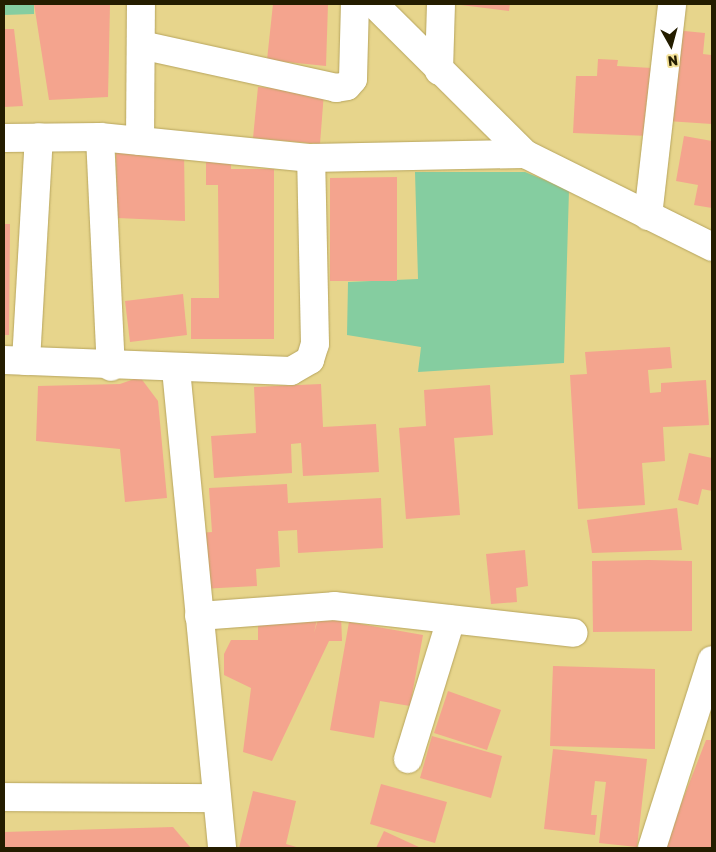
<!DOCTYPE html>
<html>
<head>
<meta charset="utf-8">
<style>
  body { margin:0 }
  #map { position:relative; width:716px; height:852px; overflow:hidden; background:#e7d58c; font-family:Rubik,sans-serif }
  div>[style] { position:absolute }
  .green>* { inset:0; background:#85cda0 }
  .building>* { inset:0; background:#f4a48e }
  .roads { filter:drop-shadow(0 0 1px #b7a55e) drop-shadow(0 0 1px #b7a55e) }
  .minor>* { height:28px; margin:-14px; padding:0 14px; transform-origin:14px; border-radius:14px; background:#fff }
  span { translate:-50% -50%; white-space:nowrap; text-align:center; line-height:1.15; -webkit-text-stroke:5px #f4e299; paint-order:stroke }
  .frame { position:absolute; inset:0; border:5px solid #241d00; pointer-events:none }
  .north { position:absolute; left:646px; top:20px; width:50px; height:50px; -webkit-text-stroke:4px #f4e299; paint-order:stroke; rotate:173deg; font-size:14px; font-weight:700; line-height:20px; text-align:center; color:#241d00 }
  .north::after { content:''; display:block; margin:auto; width:18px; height:22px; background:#241d00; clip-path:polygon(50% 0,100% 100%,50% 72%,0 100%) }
</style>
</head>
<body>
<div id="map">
  <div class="green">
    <i style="clip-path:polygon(4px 4px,34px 4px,34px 14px,4px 15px)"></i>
    <i style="clip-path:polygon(415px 172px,525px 172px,569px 190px,564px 363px,418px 372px,421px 347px,347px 335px,348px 282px,418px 279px)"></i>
  </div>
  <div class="building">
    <i style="clip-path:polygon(34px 4px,110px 4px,108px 97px,49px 100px)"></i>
    <i style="clip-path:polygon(273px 4px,328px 4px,326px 66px,267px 60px)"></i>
    <i style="clip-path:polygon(453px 4px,510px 4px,509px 11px)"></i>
    <i style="clip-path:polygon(4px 29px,14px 29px,23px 106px,4px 107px)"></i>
    <i style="clip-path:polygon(674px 30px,705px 33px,703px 54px,711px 55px,712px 124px,667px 121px)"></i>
    <i style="clip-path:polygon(598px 59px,618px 60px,617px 66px,652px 68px,649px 136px,573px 133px,576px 76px,597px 76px)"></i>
    <i style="clip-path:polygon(258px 87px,324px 92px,320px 144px,253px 138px)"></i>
    <i style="clip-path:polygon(684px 136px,712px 141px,712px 208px,694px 205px,698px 185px,676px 181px)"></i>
    <i style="clip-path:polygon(184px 151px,185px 221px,117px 218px,116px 153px)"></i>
    <i style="clip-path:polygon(231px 161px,231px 169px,274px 169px,274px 339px,191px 339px,191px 298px,219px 298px,218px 185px,206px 185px,206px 162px)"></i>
    <i style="clip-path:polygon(397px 177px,397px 281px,330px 281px,330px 178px)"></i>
    <i style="clip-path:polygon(4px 224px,10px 224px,9px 335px,4px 335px)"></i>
    <i style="clip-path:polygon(183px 294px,187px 335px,130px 342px,125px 301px)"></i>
    <i style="clip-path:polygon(670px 347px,672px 368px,648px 370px,650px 393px,661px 392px,661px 383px,706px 380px,709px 425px,663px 427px,665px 461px,642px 463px,645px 505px,578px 509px,570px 375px,587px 374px,585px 352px)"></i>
    <i style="clip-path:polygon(140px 377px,158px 401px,167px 498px,125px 502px,120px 449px,36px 441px,38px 386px,120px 384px)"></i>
    <i style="clip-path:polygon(321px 384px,323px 427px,376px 424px,379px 472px,303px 476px,301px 443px,291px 444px,292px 473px,214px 478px,211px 436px,256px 433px,254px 387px)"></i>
    <i style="clip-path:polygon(490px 385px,493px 435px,454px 438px,460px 515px,406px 519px,399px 428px,426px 426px,424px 390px)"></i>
    <i style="clip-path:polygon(689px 453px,712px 458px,712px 491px,702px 489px,698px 505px,678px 500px)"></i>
    <i style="clip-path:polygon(287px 484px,288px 503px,381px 498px,383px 548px,298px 553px,297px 530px,278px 531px,280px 567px,256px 569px,257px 586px,201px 589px,198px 533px,212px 532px,209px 488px)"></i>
    <i style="clip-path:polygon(677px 508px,682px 550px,592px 553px,587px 520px)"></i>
    <i style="clip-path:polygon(525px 550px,528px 586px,516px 588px,517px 602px,491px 604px,486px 554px)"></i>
    <i style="clip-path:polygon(649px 560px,692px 561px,692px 631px,593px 632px,592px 561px)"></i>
    <i style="clip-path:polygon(258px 611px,318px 615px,314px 633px,319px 616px,341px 615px,342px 641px,329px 641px,272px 761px,243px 752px,251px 688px,224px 675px,224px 654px,231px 640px,258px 640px)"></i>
    <i style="clip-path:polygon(349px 622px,423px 635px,410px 706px,380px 701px,374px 738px,330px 730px)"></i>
    <i style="clip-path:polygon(553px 666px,655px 669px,655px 749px,550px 746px)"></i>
    <i style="clip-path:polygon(448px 691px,501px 710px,487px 750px,434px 733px)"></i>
    <i style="clip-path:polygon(432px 736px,502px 756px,491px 798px,420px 778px)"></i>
    <i style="clip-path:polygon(706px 740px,712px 740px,712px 848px,664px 848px)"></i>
    <i style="clip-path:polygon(553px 749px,647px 759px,637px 847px,599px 843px,606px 782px,595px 781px,591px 815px,597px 815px,595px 835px,544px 829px)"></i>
    <i style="clip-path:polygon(381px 784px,447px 802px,435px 843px,370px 824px)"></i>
    <i style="clip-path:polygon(253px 791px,296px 801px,286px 844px,300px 848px,239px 848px)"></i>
    <i style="clip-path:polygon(173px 827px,191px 848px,4px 848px,4px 832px)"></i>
    <i style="clip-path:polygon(384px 831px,421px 848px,376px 848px)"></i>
  </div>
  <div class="roads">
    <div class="minor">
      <i style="left:374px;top:4px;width:213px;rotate:44.8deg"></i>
      <i style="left:525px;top:154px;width:209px;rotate:26.4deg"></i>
      <i style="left:141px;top:45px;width:200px;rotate:12.4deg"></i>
      <i style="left:336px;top:88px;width:11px;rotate:-10deg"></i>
      <i style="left:347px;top:86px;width:9px;rotate:-49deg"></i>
      <i style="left:353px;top:79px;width:75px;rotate:-88.5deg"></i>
      <i style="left:439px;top:71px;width:67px;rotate:-88.3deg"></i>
      <i style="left:100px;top:137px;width:230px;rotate:87.3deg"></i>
      <i style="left:4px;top:138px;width:96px;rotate:-0.6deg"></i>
      <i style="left:100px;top:137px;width:212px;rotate:5.7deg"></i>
      <i style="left:311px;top:158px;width:214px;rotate:-1.1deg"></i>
      <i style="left:140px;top:141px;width:137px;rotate:-89.6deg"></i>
      <i style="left:648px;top:216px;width:213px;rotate:-83.5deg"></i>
      <i style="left:4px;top:360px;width:287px;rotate:2.2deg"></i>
      <i style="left:291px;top:371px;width:22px;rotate:-30deg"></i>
      <i style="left:310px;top:360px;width:17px;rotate:-73deg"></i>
      <i style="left:315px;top:344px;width:186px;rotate:-91.2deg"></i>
      <i style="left:26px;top:361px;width:224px;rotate:-86.7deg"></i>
      <i style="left:176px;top:369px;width:481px;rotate:84.5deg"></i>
      <i style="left:199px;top:616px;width:135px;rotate:-4.2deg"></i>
      <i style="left:334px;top:606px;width:241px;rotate:6.4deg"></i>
      <i style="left:408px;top:759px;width:146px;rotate:-72.9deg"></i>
      <i style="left:4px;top:797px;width:213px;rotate:0.3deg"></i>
      <i style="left:652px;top:848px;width:197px;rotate:-72.3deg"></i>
    </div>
  </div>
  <div class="frame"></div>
  <div class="north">N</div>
</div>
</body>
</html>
